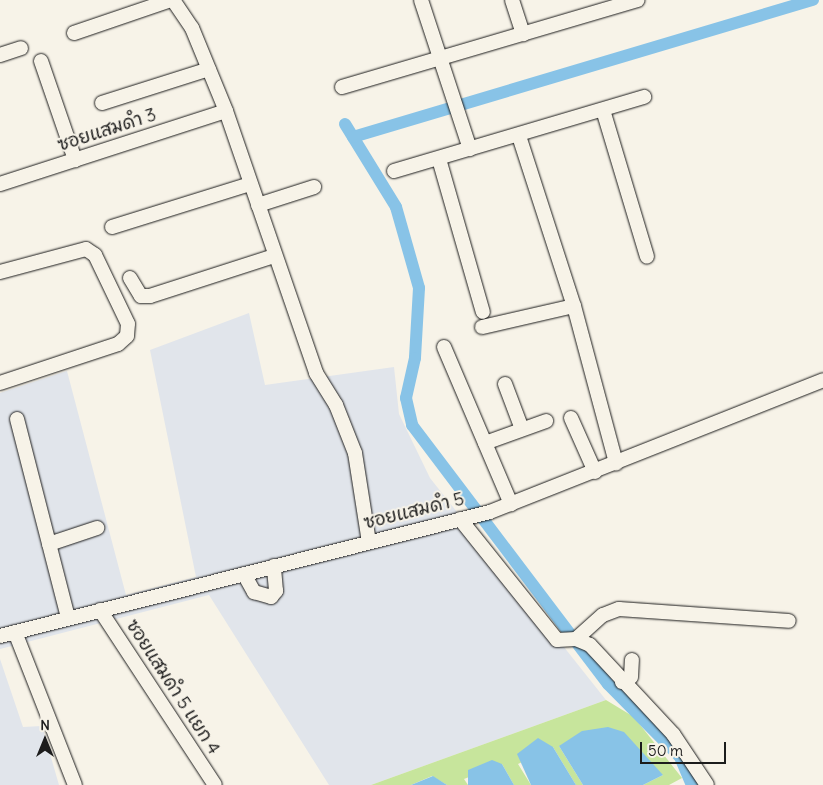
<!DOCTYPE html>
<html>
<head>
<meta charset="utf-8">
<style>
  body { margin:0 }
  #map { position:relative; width:823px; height:785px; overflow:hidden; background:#f7f3e8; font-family:Delius,"Playpen Sans Thai",sans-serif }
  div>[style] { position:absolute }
  .built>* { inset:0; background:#e1e5eb }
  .green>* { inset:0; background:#c7e59c }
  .water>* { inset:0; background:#88c3e7 }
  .canal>* { height:12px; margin:-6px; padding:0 6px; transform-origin:6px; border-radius:6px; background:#88c3e7 }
  .roads { filter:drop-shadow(0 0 1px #1c1c1c) drop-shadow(0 0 1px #1c1c1c) }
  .minor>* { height:14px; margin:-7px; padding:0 7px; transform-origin:7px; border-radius:7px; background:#f7f3e8 }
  span { translate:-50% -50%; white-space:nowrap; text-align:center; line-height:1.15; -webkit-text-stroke:4px #f7f3e8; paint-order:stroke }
  .street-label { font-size:18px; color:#1c1c1c }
  .north { position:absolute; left:20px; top:715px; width:50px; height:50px; -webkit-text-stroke:4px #f7f3e8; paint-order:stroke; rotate:0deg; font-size:14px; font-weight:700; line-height:20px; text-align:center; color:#1c1c1c }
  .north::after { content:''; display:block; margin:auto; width:18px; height:22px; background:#1c1c1c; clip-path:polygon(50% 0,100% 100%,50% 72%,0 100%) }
  .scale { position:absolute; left:640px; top:742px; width:86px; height:22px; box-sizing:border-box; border:2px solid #1c1c1c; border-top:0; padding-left:6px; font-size:15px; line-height:18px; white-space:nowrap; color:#1c1c1c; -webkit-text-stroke:4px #f7f3e8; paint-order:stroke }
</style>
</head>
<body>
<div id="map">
  <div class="built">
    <i style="clip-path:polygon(249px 313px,265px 385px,394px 367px,399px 414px,430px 478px,606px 700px,371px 785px,329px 785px,209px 595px,0 649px,0 393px,67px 371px,126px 595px,196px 577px,150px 350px)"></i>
    <i style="clip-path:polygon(0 659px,23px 727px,42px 726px,59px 785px,0 785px)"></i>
  </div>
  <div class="green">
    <i style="clip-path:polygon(606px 700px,634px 717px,682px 778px,669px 785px,643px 785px,663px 775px,559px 746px,583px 785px,576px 785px,553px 747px,518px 764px,531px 785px,514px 785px,502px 764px,464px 779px,468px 785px,447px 785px,432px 776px,411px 785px,371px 785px)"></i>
  </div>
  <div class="water">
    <i style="clip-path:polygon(608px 727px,624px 732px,663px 775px,643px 785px,583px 785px,559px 746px,582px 731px)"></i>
    <i style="clip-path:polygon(538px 738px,553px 747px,576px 785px,531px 785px,517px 754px)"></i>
    <i style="clip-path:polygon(492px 760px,502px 764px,514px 785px,468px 785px,468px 770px)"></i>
    <i style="clip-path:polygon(433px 776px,447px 785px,411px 785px)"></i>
  </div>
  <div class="canal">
    <i style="left:345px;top:124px;width:97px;rotate:58.4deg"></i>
    <i style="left:396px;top:207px;width:84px;rotate:74.1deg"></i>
    <i style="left:419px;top:288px;width:70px;rotate:93.3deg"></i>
    <i style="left:415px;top:358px;width:41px;rotate:102.7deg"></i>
    <i style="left:406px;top:398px;width:28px;rotate:77deg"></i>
    <i style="left:412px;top:425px;width:325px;rotate:52.9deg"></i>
    <i style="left:608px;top:684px;width:103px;rotate:45.4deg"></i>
    <i style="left:680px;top:757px;width:30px;rotate:67deg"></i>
    <i style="left:353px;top:137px;width:480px;rotate:-16.6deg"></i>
  </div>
  <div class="roads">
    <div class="minor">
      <i style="left:173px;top:0;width:34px;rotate:56deg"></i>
      <i style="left:192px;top:28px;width:90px;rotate:67.7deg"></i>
      <i style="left:226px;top:111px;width:277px;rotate:71deg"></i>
      <i style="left:316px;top:373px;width:38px;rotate:58deg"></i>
      <i style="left:336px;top:405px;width:52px;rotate:68.4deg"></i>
      <i style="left:355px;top:453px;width:90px;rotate:81.1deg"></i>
      <i style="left:421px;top:0;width:157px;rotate:71.8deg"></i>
      <i style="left:512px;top:0;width:36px;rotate:72deg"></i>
      <i style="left:74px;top:33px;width:102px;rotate:-18.8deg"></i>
      <i style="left:0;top:55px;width:22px;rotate:-18deg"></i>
      <i style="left:41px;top:61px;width:105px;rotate:71deg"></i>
      <i style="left:342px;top:87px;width:308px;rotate:-16.4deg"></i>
      <i style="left:102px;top:103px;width:112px;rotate:-17.6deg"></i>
      <i style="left:603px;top:110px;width:153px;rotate:73.3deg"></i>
      <i style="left:519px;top:136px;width:179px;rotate:72.1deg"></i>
      <i style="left:574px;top:306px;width:163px;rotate:75deg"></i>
      <i style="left:439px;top:159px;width:159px;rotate:74deg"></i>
      <i style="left:394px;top:171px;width:261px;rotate:-16.5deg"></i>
      <i style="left:0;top:184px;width:237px;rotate:-17.9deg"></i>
      <i style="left:258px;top:205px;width:59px;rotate:-17.8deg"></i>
      <i style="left:112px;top:227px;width:145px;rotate:-17.3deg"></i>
      <i style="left:0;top:272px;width:89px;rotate:-15deg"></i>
      <i style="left:86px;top:249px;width:11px;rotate:34deg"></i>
      <i style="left:95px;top:255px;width:76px;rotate:64.4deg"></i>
      <i style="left:128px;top:324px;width:12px;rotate:95deg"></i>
      <i style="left:127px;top:336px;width:12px;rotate:138deg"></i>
      <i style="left:118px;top:344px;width:124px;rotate:161.7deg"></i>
      <i style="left:130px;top:278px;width:21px;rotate:59deg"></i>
      <i style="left:141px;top:296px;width:9px"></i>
      <i style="left:150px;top:296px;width:130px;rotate:-17.9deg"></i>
      <i style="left:482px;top:327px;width:94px;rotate:-12.9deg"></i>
      <i style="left:444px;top:347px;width:171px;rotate:66.9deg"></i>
      <i style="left:505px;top:384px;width:48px;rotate:69.3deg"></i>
      <i style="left:571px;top:418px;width:59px;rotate:66deg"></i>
      <i style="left:17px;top:419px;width:205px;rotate:75.6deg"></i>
      <i style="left:485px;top:443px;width:65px;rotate:-19.8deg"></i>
      <i style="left:460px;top:519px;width:155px;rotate:51.3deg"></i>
      <i style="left:557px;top:640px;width:19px;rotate:-3deg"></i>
      <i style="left:576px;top:639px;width:36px;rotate:-42deg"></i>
      <i style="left:603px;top:615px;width:17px;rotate:-21deg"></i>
      <i style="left:619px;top:609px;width:170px;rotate:4deg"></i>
      <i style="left:49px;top:544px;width:51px;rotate:-18.4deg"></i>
      <i style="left:244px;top:574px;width:21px;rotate:61deg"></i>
      <i style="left:254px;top:592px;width:18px;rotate:16deg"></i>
      <i style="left:271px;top:597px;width:8px;rotate:-50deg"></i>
      <i style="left:276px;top:591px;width:25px;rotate:-95deg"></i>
      <i style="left:100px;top:610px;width:209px;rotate:56.7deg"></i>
      <i style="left:15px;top:632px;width:164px;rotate:68.6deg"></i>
      <i style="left:0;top:636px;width:505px;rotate:-14.2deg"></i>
      <i style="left:490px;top:512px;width:358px;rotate:-21.6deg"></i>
      <i style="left:576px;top:639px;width:15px;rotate:23deg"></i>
      <i style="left:590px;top:645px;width:122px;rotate:47deg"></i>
      <i style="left:673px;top:734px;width:61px;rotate:56.3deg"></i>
      <i style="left:622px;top:682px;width:10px;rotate:-29deg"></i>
      <i style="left:631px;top:677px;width:17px;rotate:-87deg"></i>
    </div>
  </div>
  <div class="street-label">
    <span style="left:107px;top:130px;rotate:-18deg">ซอยแสมดำ 3</span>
    <span style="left:414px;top:511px;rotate:-14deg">ซอยแสมดำ 5</span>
    <span style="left:173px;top:687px;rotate:57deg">ซอยแสมดำ 5 แยก 4</span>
  </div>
  <div class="north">N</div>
  <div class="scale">50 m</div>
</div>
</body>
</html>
